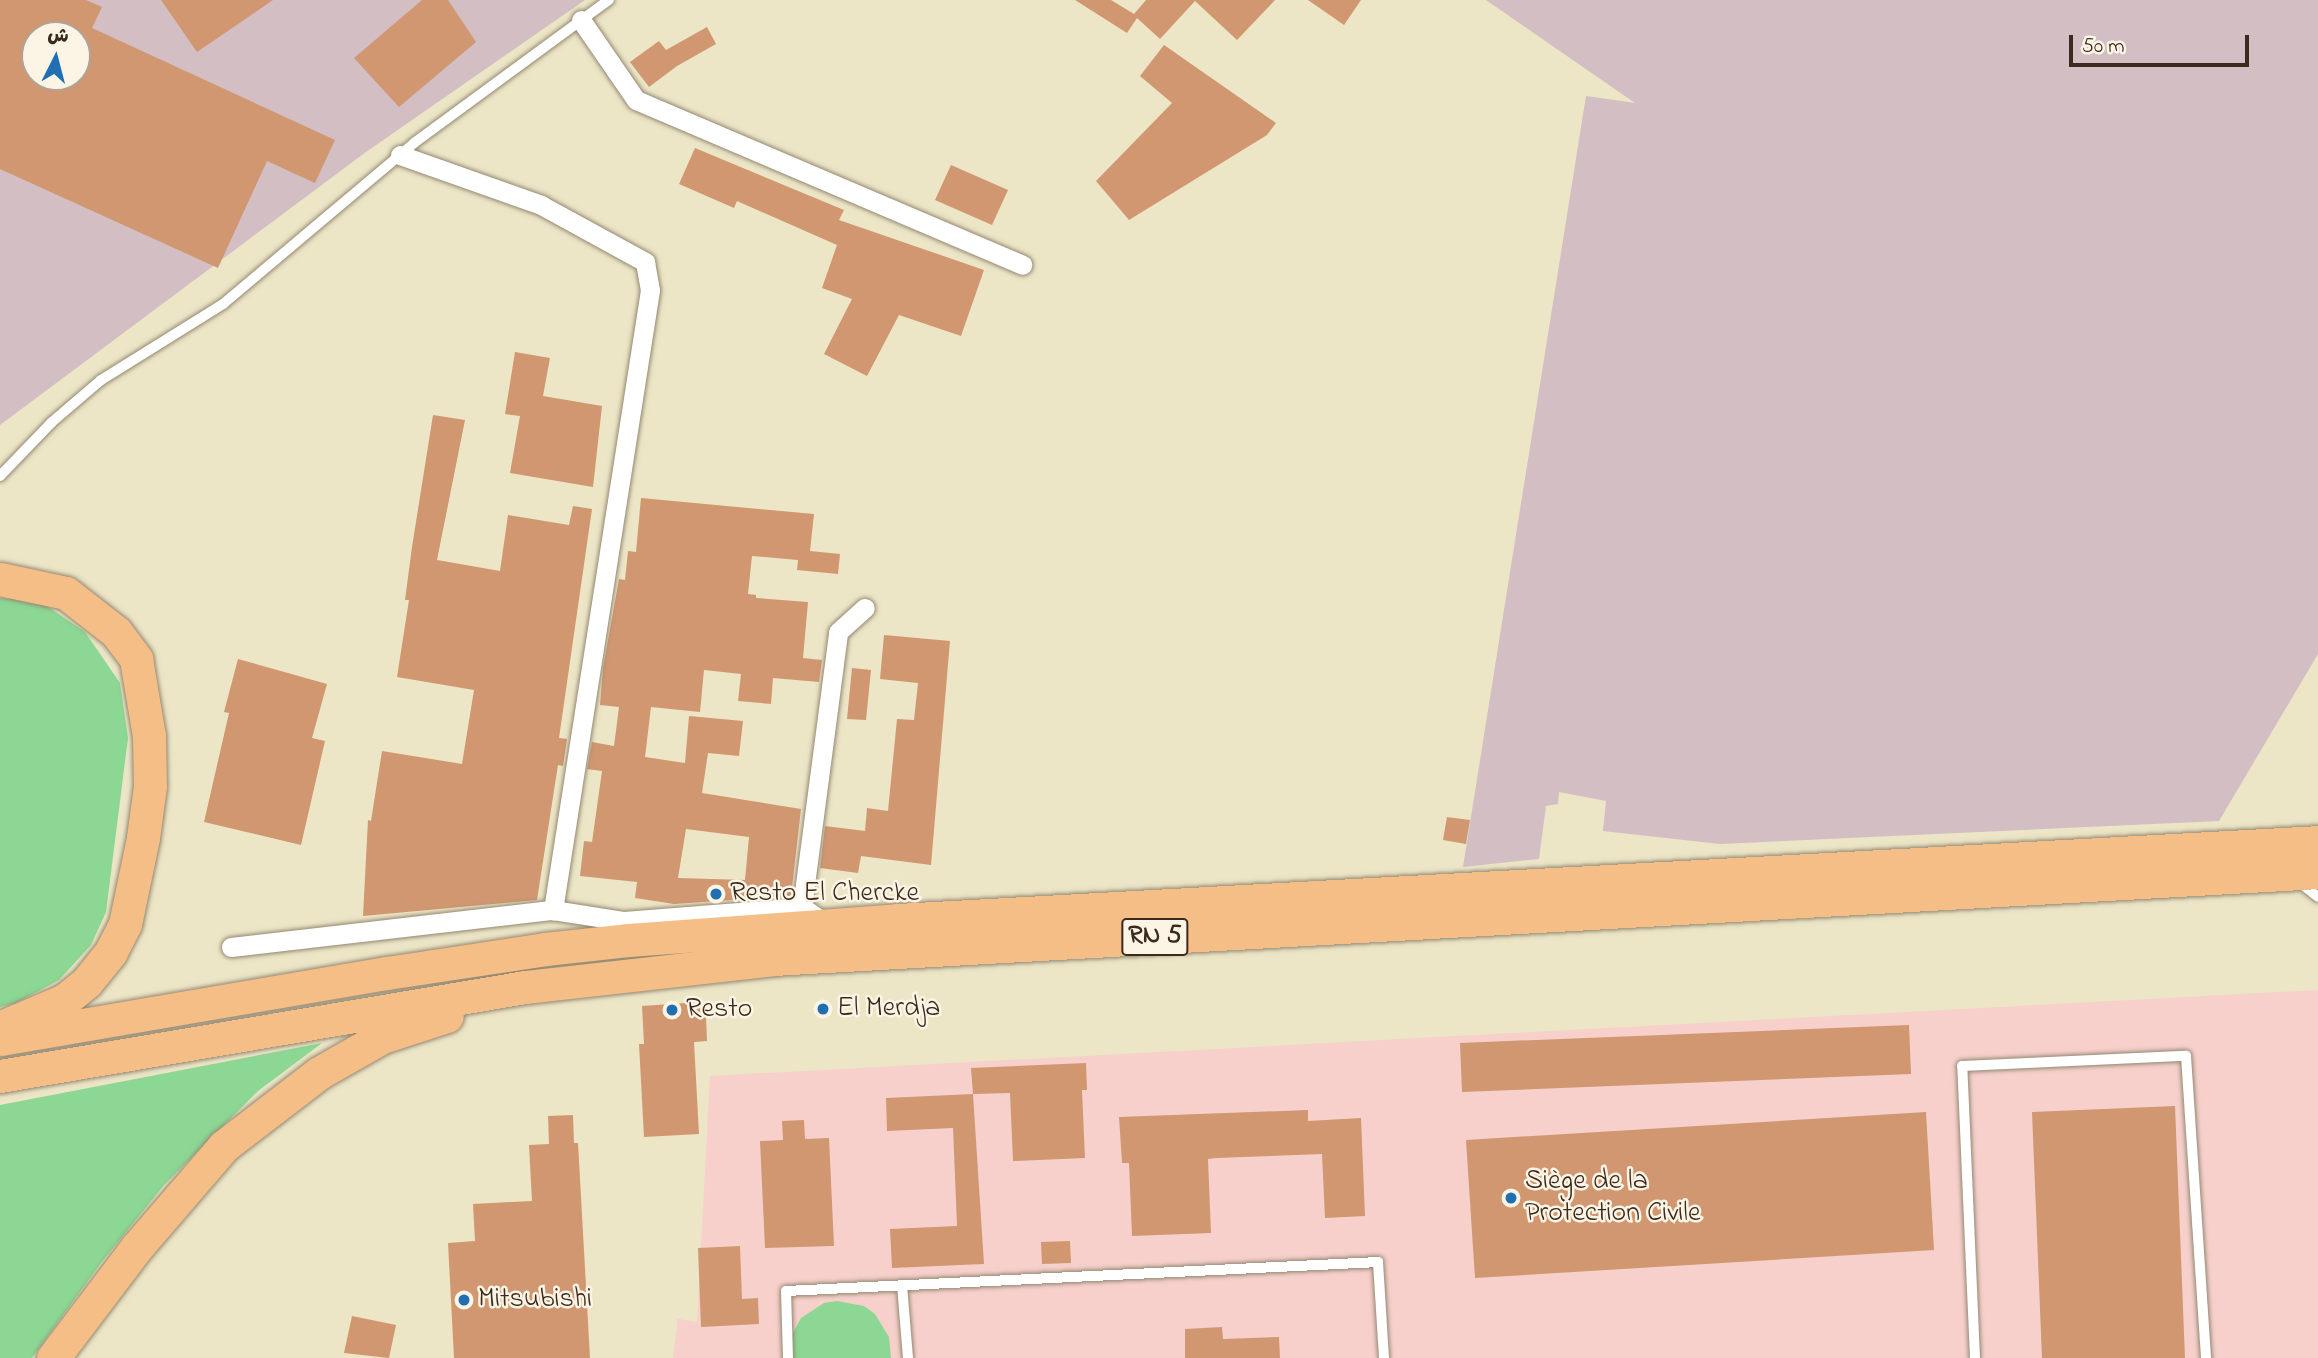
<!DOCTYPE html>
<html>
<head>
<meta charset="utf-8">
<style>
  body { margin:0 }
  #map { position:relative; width:2318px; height:1358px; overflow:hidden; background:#ece5c6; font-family:"Indie Flower","Playpen Sans Arabic",sans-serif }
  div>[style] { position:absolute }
  .built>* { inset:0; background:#f7d0cc }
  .industrial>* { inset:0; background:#d2bec3 }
  .green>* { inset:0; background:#8cd793 }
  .building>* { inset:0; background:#d09771 }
  .roads { filter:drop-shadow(0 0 2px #948872) drop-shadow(0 0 2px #948872) }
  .lane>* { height:10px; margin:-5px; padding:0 5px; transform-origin:5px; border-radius:5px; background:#fff }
  .street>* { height:19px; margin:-9.5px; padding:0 9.5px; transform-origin:9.5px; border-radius:9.5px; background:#fff }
  .highway>* { height:33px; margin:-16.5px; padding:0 16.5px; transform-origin:16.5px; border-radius:16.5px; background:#f6be87 }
  .dots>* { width:19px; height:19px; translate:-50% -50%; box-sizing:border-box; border:4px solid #fcf5e5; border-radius:50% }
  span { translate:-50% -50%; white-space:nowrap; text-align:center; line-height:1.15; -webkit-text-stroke:5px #fcf5e5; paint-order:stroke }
  .shield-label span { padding:2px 5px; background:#fcf5e5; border:2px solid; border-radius:5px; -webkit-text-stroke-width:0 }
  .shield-label { font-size:26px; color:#3b2a1e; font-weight:700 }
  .poi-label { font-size:28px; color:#3b2a1e }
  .left { translate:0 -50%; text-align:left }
  .north { position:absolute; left:21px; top:21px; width:70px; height:70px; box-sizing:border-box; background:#fcf5e5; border:2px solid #afa495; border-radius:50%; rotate:6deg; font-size:19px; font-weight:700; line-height:28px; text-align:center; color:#3b2a1e }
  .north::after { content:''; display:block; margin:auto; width:24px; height:32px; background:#1f6fb2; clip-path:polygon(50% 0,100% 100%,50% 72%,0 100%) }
  .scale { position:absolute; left:2069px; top:35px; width:180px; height:32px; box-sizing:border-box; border:4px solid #3b2a1e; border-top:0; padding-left:9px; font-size:21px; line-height:24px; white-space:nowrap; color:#3b2a1e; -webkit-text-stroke:5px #fcf5e5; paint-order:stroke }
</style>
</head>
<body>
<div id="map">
  <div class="built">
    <i style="clip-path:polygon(2318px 990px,2318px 1358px,673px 1358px,678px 1319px,697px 1322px,710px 1076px)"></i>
  </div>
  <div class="industrial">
    <i style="clip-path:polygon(evenodd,0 0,585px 0,366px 152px,0 425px,0 0,35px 35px,77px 35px,77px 77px,35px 77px,35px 35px)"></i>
    <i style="clip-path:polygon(1486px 0,2318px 0,2318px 654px,2219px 821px,1720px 844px,1603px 831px,1606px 801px,1559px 792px,1558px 804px,1546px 806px,1539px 859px,1463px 867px,1586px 96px,1635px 103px)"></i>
  </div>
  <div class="green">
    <i style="clip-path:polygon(0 598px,41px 602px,85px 632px,120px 683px,128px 738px,106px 912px,91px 945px,59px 980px,16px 1003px,0 1007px)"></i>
    <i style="clip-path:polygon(322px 1043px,258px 1091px,164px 1185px,101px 1263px,32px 1358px,0 1358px,0 1105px)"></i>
    <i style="clip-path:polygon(837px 1301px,864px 1306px,875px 1314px,889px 1337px,891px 1358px,788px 1358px,788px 1342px,801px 1318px,824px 1303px)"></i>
  </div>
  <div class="building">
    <i style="clip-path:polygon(evenodd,0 0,86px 0,102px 7px,92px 28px,335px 140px,315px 183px,267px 161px,218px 268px,0 169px,0 0,35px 35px,77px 35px,77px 77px,35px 77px,35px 35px)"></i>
    <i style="clip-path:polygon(161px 0,273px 0,197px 52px)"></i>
    <i style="clip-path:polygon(422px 0,448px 0,476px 42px,399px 107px,354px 58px)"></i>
    <i style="clip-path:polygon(1075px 0,1111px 0,1134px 14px,1146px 0,1275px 0,1237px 40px,1195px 1px,1160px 39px,1137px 18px,1127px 33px)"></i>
    <i style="clip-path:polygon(1308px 0,1361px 0,1344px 25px)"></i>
    <i style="clip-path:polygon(707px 27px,716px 44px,677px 66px,649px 87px,630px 62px,659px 41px,666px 50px)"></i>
    <i style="clip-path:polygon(1164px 45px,1276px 123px,1267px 135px,1129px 220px,1096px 181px,1172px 103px,1140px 76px)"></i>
    <i style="clip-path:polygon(695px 148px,844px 210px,839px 220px,984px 270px,961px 336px,899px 315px,867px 376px,824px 354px,852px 299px,822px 288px,837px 245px,737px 201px,734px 208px,679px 184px)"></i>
    <i style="clip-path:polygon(951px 165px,1008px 190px,992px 225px,935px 200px)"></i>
    <i style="clip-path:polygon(515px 352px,550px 358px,543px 396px,602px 406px,593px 487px,510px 473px,520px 416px,505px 414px)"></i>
    <i style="clip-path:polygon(433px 415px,465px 420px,437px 560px,500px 571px,508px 515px,569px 525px,573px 506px,592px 509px,559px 738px,567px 739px,563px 766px,558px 765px,537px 900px,363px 916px,368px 820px,371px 821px,382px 751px,462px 764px,474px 690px,397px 677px,409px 600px,405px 600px,412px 547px)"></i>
    <i style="clip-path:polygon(evenodd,641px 498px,814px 514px,810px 551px,840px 554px,838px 574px,797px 570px,798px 560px,752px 556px,748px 594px,756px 595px,756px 598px,808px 602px,803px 658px,822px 660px,819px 682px,773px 678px,771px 704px,738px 701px,741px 674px,704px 670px,700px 712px,651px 707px,645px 757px,685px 763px,689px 716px,743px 721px,739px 756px,708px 753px,702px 793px,801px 809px,791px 896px,674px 904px,635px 898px,637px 882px,580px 876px,584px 841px,592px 842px,602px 771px,587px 769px,592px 742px,614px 746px,619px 707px,600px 705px,603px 668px,619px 579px,625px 580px,628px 551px,636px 552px,641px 498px,686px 829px,749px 837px,745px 880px,678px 878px,686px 829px)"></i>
    <i style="clip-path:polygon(884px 635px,950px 641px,931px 865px,861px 856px,858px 873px,820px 868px,825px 826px,865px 831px,867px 808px,888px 811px,897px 719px,914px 720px,918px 683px,880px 679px)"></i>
    <i style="clip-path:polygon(238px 659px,327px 684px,312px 738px,325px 741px,301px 845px,204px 822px,229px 713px,224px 712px)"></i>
    <i style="clip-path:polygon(852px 668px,871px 670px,866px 720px,847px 719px)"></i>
    <i style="clip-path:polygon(1447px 817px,1470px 820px,1466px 844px,1443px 840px)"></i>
    <i style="clip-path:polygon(700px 1002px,701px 1017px,706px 1016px,707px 1041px,694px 1042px,699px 1134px,644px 1137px,639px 1044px,644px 1044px,642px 1006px)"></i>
    <i style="clip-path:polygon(1909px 1025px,1911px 1074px,1462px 1092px,1460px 1043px)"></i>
    <i style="clip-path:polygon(1086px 1063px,1087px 1090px,1082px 1090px,1085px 1158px,1013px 1161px,1010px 1093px,973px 1094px,971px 1068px)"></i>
    <i style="clip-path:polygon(973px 1094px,984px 1264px,892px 1268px,890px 1229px,957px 1226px,953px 1128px,887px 1131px,886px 1098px)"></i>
    <i style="clip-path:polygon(2175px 1106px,2185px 1358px,2042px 1358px,2032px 1112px)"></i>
    <i style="clip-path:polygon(1308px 1110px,1308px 1121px,1361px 1118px,1365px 1216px,1325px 1218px,1322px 1154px,1216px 1158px,1208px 1159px,1211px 1233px,1132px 1236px,1129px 1163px,1122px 1163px,1119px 1117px)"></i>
    <i style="clip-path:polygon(1926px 1112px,1934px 1250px,1475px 1278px,1466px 1140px)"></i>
    <i style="clip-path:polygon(573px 1115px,574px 1143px,578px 1143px,590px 1358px,454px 1358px,448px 1243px,475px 1241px,473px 1204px,532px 1201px,529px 1145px,549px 1144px,548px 1116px)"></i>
    <i style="clip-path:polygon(804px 1120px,805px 1139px,829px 1138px,834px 1246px,765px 1248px,760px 1141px,783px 1140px,782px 1121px)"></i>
    <i style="clip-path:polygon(1070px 1241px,1071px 1263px,1042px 1264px,1041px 1242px)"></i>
    <i style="clip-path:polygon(740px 1246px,742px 1299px,758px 1298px,759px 1324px,701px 1327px,698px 1248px)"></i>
    <i style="clip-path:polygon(352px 1316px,396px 1325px,389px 1358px,344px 1353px)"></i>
    <i style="clip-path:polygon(1222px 1327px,1223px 1339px,1279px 1337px,1280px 1358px,1185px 1358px,1185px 1329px)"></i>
  </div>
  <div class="roads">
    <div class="lane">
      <i style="left:0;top:476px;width:75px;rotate:-46.1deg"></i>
      <i style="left:52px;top:422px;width:65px;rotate:-40.6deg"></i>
      <i style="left:101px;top:380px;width:144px;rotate:-31.9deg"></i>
      <i style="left:223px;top:304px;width:250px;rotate:-40.1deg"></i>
      <i style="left:414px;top:143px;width:242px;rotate:-36.3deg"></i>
      <i style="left:2299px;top:882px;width:24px;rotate:38deg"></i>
      <i style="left:902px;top:1285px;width:73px;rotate:85.3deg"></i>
      <i style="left:788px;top:1358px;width:67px;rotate:-91.7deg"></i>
      <i style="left:786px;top:1291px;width:593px;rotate:-2.8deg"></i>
      <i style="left:1378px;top:1262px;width:96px;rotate:86.4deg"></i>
      <i style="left:1975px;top:1358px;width:292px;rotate:-92.5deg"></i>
      <i style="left:1962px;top:1066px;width:224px;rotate:-2.6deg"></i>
      <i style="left:2186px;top:1056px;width:303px;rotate:86.2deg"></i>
    </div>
    <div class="street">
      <i style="left:581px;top:20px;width:97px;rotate:55.5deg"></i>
      <i style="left:636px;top:100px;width:420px;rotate:23.1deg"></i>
      <i style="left:400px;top:155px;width:150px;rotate:19.5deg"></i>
      <i style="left:541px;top:205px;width:119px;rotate:28.7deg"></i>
      <i style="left:645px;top:262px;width:28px;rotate:80deg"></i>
      <i style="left:650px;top:290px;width:628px;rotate:98.89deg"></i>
      <i style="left:802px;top:907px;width:277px;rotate:-82.5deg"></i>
      <i style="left:838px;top:632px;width:36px;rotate:-42deg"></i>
      <i style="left:231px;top:947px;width:324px;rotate:-6.6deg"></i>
      <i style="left:553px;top:910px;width:72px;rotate:8.8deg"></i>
      <i style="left:624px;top:921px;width:179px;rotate:-4.5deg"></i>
      <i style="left:802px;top:907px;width:29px;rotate:35deg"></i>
    </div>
    <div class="highway">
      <i style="left:0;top:579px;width:67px;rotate:12deg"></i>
      <i style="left:66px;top:593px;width:63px;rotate:38deg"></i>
      <i style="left:116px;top:632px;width:34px;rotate:53deg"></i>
      <i style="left:136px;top:659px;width:78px;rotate:80.4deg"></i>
      <i style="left:149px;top:736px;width:50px;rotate:88.9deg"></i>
      <i style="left:150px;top:786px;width:52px;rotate:97.7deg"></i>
      <i style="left:143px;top:838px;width:88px;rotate:101.8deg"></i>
      <i style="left:125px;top:924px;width:31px;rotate:117deg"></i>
      <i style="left:111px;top:952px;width:38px;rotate:129deg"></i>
      <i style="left:87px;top:982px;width:28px;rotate:141deg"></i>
      <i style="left:65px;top:1000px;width:64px;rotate:157deg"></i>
      <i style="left:0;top:1039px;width:393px;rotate:-9.7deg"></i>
      <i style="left:387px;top:973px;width:160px;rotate:-8.6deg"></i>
      <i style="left:545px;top:949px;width:83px;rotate:-6.2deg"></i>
      <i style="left:628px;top:940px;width:271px;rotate:-4.2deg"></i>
      <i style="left:898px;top:920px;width:1422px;rotate:-3.14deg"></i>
      <i style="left:0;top:1076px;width:532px;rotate:-9.62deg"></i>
      <i style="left:525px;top:987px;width:250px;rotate:-6.4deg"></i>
      <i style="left:773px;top:959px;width:1547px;rotate:-3.22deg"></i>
      <i style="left:53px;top:1358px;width:139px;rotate:-52.9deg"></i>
      <i style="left:137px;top:1247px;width:133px;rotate:-49.3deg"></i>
      <i style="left:224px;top:1146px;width:120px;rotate:-37.5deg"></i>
      <i style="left:319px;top:1073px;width:73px;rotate:-29.7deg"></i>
      <i style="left:382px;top:1037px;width:68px;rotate:-17.9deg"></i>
    </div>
  </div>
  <div class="dots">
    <i style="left:716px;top:894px;background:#1f6fb2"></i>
    <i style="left:823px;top:1009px;background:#1f6fb2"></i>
    <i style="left:672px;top:1010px;background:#1f6fb2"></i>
    <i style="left:1511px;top:1198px;background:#1f6fb2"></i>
    <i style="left:464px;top:1300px;background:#1f6fb2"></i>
  </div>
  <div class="shield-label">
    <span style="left:1155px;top:937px">RN 5</span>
  </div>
  <div class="poi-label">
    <span class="left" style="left:730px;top:894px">Resto El Chercke</span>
    <span class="left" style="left:837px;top:1009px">El Merdja</span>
    <span class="left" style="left:686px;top:1010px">Resto</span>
    <span class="left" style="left:1525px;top:1198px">Siège de la<br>Protection Civile</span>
    <span class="left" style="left:478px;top:1300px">Mitsubishi</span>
  </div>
  <div class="north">ش</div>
  <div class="scale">50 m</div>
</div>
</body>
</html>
